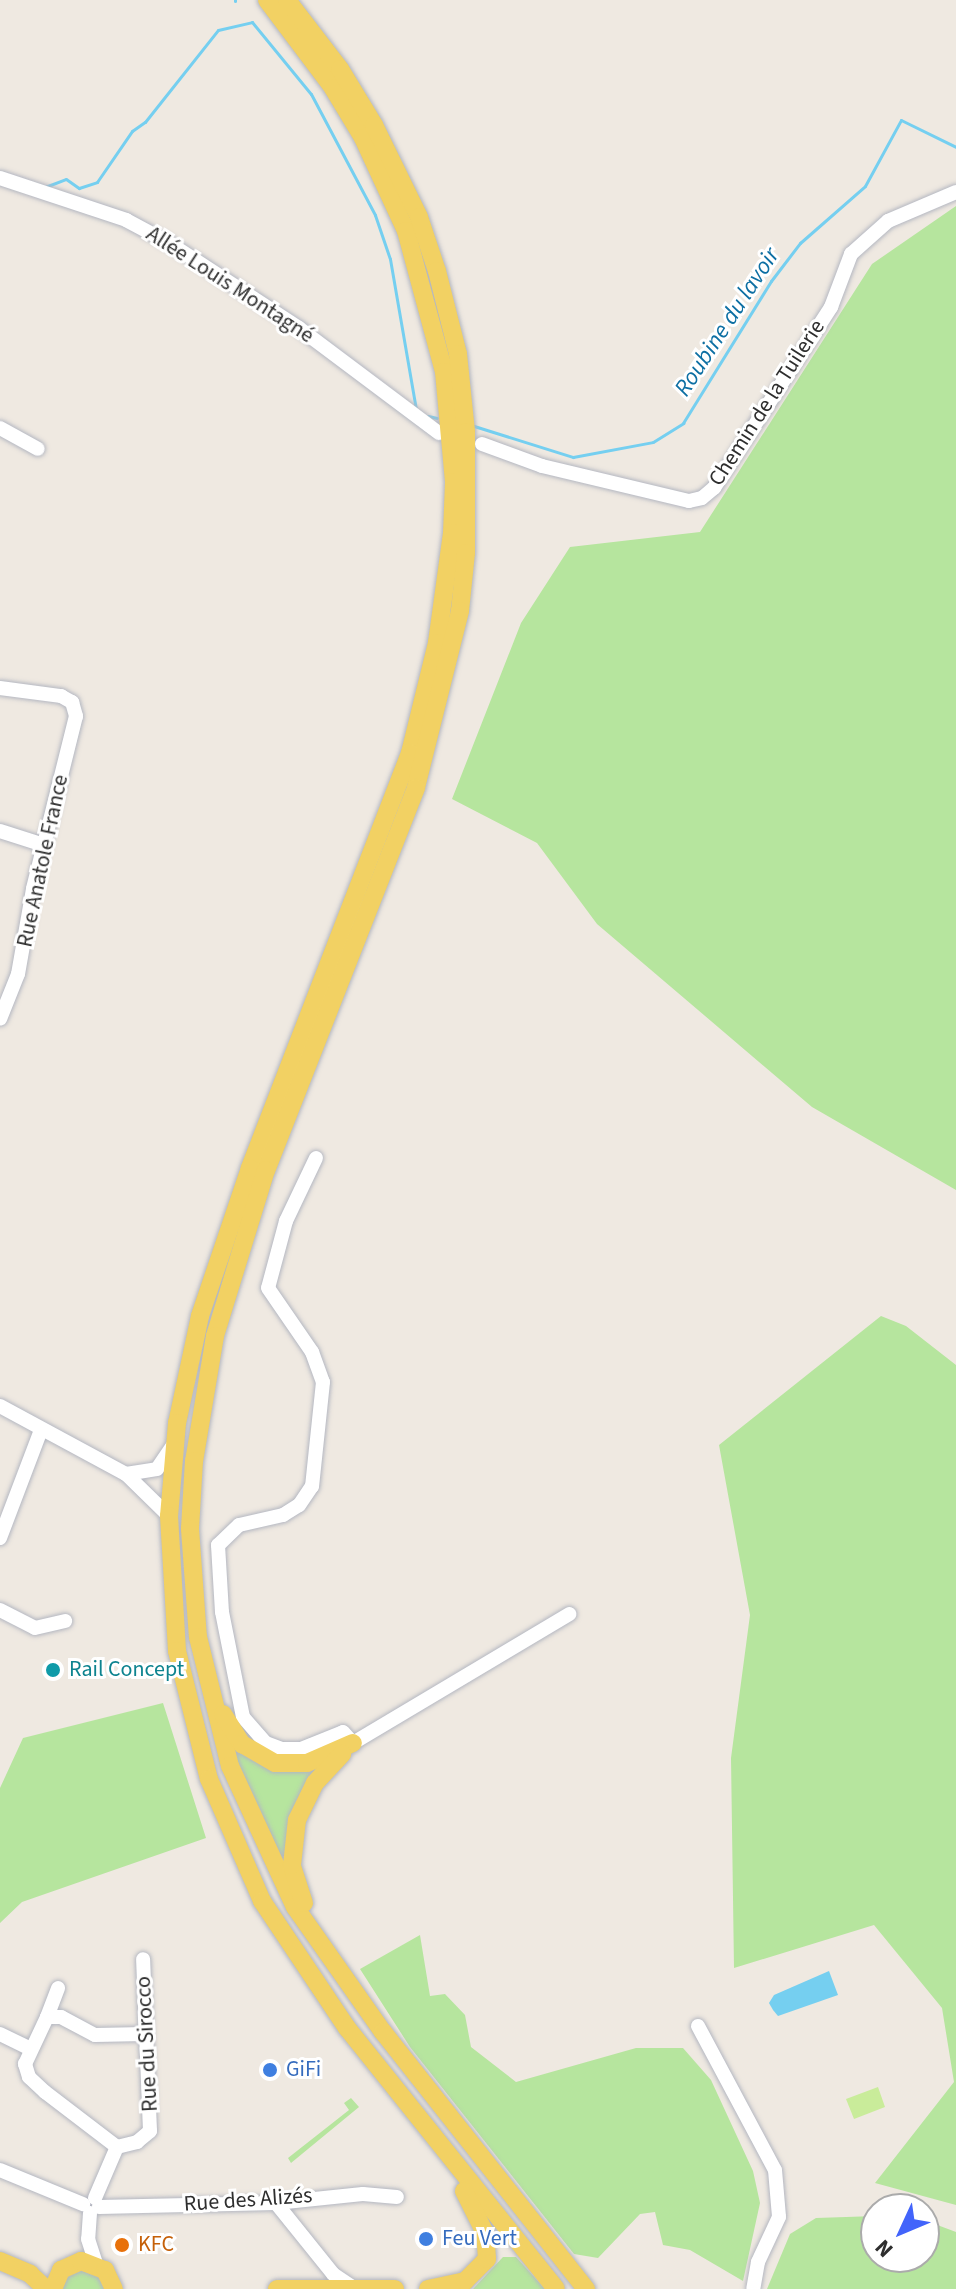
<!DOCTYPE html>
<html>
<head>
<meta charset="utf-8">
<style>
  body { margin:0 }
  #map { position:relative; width:956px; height:2289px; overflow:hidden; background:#efe9e1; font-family:"Source Sans 3",sans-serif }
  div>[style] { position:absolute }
  .green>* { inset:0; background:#b6e59e }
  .pitch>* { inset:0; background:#c9ec9a }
  .water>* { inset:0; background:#75cff0 }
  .stream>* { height:3px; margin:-1.5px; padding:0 1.5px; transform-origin:1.5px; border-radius:1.5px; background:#75cff0 }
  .roads { filter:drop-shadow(0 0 2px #b4b7c1) drop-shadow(0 0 2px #b4b7c1) }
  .minor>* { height:14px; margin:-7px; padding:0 7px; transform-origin:7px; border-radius:7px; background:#fff }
  .major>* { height:18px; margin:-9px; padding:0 9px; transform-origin:9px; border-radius:9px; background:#f2d163 }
  .dots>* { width:22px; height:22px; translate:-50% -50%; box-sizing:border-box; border:4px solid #fff; border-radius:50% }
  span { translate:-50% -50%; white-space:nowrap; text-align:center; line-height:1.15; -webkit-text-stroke:6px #fff; paint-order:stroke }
  .street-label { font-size:22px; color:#2e2e2e }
  .culture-label { font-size:22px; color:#0d838f }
  .left { translate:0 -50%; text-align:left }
  .shop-label { font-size:22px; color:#366cbe }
  .food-label { font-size:22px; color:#c56008 }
  .water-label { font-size:24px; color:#0d6fa3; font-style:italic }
  .north { position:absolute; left:860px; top:2193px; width:80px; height:80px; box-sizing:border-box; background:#fff; border:2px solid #ababab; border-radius:50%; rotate:226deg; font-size:22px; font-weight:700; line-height:32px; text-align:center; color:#2e2e2e }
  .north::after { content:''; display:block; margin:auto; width:28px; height:36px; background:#4264fb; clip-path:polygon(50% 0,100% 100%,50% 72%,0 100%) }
</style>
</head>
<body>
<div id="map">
  <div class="green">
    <i style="clip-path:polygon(956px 206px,956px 1190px,812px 1107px,597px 924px,537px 843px,452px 799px,521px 623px,570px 547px,700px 532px,872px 264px)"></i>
    <i style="clip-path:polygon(881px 1316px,906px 1326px,956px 1365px,956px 2205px,875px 2183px,954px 2082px,942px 2008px,874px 1925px,734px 1968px,731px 1758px,750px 1615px,719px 1445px)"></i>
    <i style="clip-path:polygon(163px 1703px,206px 1838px,22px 1902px,0 1923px,0 1788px,23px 1738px)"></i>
    <i style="clip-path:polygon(227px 1736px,323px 1763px,285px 1873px)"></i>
    <i style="clip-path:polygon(420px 1935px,430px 1996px,445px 1994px,465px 2015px,471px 2047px,516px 2082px,636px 2048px,683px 2048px,711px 2080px,753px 2171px,760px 2203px,743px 2281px,690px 2250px,663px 2245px,655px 2212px,640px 2214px,598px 2258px,574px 2254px,410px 2047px,360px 1969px)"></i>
    <i style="clip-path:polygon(351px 2098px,359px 2107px,291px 2163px,288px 2158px,349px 2110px,344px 2103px)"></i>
    <i style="clip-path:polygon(876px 2216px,876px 2257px,924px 2257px,924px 2220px,956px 2232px,956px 2289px,767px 2289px,790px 2234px,816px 2218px)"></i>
    <i style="clip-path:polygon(503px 2257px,516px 2257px,545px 2289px,473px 2289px)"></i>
    <i style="clip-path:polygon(78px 2270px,98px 2275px,106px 2289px,61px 2289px,65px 2279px)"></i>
  </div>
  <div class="pitch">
    <i style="clip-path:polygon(878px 2087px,885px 2107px,854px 2119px,846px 2099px)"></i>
  </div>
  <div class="water">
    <i style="clip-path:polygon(829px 1971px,838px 1995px,778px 2016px,773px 2010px,769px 2003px,774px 1995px)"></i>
  </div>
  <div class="stream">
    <i style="left:235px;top:0;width:1px;rotate:90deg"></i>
    <i style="left:45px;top:187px;width:22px;rotate:-21deg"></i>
    <i style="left:66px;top:179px;width:16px;rotate:35deg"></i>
    <i style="left:79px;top:188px;width:19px;rotate:-18deg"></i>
    <i style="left:97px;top:182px;width:62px;rotate:-55.5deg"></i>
    <i style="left:132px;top:131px;width:16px;rotate:-35deg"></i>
    <i style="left:145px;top:122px;width:117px;rotate:-51.6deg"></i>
    <i style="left:218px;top:30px;width:35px;rotate:-13deg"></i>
    <i style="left:252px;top:22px;width:93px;rotate:50.7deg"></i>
    <i style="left:311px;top:94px;width:137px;rotate:62.1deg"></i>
    <i style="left:375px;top:215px;width:46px;rotate:71.2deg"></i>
    <i style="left:390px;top:259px;width:152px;rotate:80.2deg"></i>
    <i style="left:428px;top:416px;width:9px;rotate:13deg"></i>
    <i style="left:474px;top:426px;width:104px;rotate:17.4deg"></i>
    <i style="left:573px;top:457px;width:81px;rotate:-10.6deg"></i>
    <i style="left:653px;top:442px;width:36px;rotate:-32deg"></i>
    <i style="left:683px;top:423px;width:167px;rotate:-58.2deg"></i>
    <i style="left:771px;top:281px;width:48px;rotate:-52.7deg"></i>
    <i style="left:800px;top:243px;width:86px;rotate:-41.2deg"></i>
    <i style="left:865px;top:186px;width:75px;rotate:-61.4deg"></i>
    <i style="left:901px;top:120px;width:61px;rotate:26.1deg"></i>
  </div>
  <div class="roads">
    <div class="minor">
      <i style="left:0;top:178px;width:133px;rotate:18.4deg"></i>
      <i style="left:126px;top:220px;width:49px;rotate:28.1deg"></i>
      <i style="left:169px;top:243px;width:155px;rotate:33.2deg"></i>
      <i style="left:299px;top:328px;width:175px;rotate:36.9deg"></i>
      <i style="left:0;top:428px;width:43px;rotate:28.9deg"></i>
      <i style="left:482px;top:444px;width:64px;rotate:20.1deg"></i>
      <i style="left:542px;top:466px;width:151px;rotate:13.4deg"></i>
      <i style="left:689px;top:501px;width:13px;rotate:-13deg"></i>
      <i style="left:702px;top:498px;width:16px;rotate:-40deg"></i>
      <i style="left:714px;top:488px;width:216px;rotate:-57.1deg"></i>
      <i style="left:831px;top:307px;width:57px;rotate:-69.3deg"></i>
      <i style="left:851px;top:254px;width:50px;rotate:-41.7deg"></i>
      <i style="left:888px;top:221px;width:74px;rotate:-23.1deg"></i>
      <i style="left:0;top:688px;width:62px;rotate:7.5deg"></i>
      <i style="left:61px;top:696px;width:13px;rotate:29deg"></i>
      <i style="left:72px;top:702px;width:15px;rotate:74deg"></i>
      <i style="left:76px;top:716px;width:178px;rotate:104deg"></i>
      <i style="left:33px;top:889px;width:86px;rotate:100deg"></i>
      <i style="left:18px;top:974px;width:48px;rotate:111.8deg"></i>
      <i style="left:0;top:831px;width:46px;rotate:17.7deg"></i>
      <i style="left:316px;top:1158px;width:70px;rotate:115.5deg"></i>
      <i style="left:286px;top:1221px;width:69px;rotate:105deg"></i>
      <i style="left:268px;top:1288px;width:78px;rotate:55.5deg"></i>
      <i style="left:312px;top:1352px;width:32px;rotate:70deg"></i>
      <i style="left:323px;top:1382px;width:105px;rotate:96deg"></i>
      <i style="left:312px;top:1486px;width:23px;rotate:124deg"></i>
      <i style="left:299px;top:1505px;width:19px;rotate:148deg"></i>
      <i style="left:283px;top:1515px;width:45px;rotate:167.2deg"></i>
      <i style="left:239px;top:1525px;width:29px;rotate:136deg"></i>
      <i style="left:218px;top:1545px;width:67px;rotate:86.6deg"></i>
      <i style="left:222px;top:1612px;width:107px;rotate:78.7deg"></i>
      <i style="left:243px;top:1717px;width:35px;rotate:49deg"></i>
      <i style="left:266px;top:1743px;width:17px;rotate:21deg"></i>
      <i style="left:282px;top:1749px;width:19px"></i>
      <i style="left:301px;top:1749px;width:45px;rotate:-22deg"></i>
      <i style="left:343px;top:1732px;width:15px;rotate:48deg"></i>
      <i style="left:353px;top:1743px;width:252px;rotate:-30.8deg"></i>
      <i style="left:0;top:1406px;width:143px;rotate:28.4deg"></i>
      <i style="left:126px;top:1474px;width:60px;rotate:44.3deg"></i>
      <i style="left:126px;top:1474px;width:31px;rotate:-9deg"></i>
      <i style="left:157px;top:1469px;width:30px;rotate:-56deg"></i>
      <i style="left:0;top:1538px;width:116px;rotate:-69.2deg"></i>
      <i style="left:0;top:1610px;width:39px;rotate:27deg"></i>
      <i style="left:35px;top:1628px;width:31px;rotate:-13deg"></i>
      <i style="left:47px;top:2017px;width:31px;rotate:-69deg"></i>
      <i style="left:698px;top:2026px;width:163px;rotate:61.9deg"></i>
      <i style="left:775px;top:2170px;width:47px;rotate:85.1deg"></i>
      <i style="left:779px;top:2217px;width:50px;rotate:115deg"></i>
      <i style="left:758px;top:2262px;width:27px;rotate:100deg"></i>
      <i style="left:0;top:2034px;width:34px;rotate:26deg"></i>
      <i style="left:117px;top:2147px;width:91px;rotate:-142.6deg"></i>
      <i style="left:45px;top:2092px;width:22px;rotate:-137deg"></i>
      <i style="left:29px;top:2077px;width:14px;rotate:-107deg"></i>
      <i style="left:25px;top:2064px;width:52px;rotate:-64.9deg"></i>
      <i style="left:47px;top:2017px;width:14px"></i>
      <i style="left:61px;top:2017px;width:38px;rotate:28deg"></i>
      <i style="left:95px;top:2035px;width:50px;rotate:-1.1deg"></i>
      <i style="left:0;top:2170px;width:90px;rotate:22.3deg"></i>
      <i style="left:95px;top:2198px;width:56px;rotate:-66.7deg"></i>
      <i style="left:117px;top:2147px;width:21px;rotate:-14deg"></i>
      <i style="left:137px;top:2142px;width:17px;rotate:-40deg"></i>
      <i style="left:150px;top:2131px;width:172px;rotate:-92.3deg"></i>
      <i style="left:276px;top:2203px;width:91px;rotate:51.2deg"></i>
      <i style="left:333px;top:2274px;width:23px;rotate:34deg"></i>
      <i style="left:99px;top:2207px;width:177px;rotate:-1.3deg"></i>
      <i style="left:276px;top:2203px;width:87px;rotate:-5.9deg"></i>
      <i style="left:363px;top:2194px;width:34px;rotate:5deg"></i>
      <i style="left:90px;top:2213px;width:26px;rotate:94deg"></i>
      <i style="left:88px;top:2239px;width:25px;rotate:72deg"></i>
    </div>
    <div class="major">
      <i style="left:267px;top:0;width:110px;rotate:53.1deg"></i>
      <i style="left:333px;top:88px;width:58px;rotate:59deg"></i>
      <i style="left:363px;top:138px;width:102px;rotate:65.2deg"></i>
      <i style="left:406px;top:231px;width:146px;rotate:74.9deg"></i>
      <i style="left:444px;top:372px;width:110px;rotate:84.8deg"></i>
      <i style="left:454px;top:482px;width:51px;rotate:92.2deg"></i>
      <i style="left:452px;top:533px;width:111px;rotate:97.8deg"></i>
      <i style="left:437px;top:643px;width:113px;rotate:103.8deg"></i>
      <i style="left:410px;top:753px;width:445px;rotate:111.1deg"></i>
      <i style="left:250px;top:1168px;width:156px;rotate:108.7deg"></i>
      <i style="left:200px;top:1316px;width:109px;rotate:102.1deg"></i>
      <i style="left:177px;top:1423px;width:93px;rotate:94.9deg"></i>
      <i style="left:169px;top:1516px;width:135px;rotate:86.6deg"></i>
      <i style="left:177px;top:1651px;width:132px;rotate:76deg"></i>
      <i style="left:209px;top:1779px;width:133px;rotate:66.5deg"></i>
      <i style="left:262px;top:1901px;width:153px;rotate:56.2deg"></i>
      <i style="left:347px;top:2028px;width:334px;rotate:51.3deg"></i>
      <i style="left:287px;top:0;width:87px;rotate:52.5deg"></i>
      <i style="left:340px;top:69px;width:66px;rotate:58.7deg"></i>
      <i style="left:374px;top:125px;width:102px;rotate:63.9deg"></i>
      <i style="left:419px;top:217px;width:57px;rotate:71.6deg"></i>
      <i style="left:437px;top:271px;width:86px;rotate:75.8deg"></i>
      <i style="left:458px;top:354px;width:78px;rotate:84.1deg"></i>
      <i style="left:466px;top:432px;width:121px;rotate:90deg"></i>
      <i style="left:466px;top:553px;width:58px;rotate:95.9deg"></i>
      <i style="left:460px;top:611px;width:182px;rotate:104deg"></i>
      <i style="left:416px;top:788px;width:410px;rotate:111.4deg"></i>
      <i style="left:266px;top:1170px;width:174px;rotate:107.1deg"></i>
      <i style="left:215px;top:1336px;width:127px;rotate:99.5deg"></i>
      <i style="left:194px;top:1461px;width:68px;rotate:93.4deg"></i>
      <i style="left:190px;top:1529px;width:108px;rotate:85.8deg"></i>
      <i style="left:198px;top:1637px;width:133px;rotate:76.1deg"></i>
      <i style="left:230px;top:1766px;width:155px;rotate:65.3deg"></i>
      <i style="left:295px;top:1907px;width:153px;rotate:54.9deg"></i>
      <i style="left:383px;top:2032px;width:328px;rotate:51.7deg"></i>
      <i style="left:223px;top:1714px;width:36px;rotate:58deg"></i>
      <i style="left:242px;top:1744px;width:38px;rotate:30deg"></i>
      <i style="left:275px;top:1763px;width:32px"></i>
      <i style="left:307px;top:1763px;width:50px;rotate:-23.5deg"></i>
      <i style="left:304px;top:1903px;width:40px;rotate:-108deg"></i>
      <i style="left:292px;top:1865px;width:45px;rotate:-83.7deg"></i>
      <i style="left:297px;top:1820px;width:41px;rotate:-64.1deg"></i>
      <i style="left:315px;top:1783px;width:40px;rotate:-47deg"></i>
      <i style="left:0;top:2261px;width:33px;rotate:23deg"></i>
      <i style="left:30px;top:2274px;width:22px;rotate:43deg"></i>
      <i style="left:53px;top:2289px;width:21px;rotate:-67deg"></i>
      <i style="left:61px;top:2270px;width:22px;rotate:-24deg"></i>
      <i style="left:81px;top:2261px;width:26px;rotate:21deg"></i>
      <i style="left:105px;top:2270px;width:21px;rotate:65deg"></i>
      <i style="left:277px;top:2289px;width:118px"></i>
      <i style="left:428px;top:2289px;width:38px;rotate:-12deg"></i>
      <i style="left:465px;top:2281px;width:31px;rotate:-45deg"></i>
      <i style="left:487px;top:2259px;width:26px;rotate:-94deg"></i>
      <i style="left:485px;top:2233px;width:47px;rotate:-116.6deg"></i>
    </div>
  </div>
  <div class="dots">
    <i style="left:53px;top:1670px;background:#0f9aa8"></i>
    <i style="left:270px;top:2070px;background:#3f7fe0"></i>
    <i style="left:426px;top:2239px;background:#3f7fe0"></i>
    <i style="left:122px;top:2245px;background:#e8710a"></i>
  </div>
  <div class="street-label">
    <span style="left:230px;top:285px;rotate:33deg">Allée Louis Montagné</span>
    <span style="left:767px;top:403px;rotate:-57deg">Chemin de la Tuilerie</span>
    <span style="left:43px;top:861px;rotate:-78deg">Rue Anatole France</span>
    <span style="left:147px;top:2044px;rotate:-93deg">Rue du Sirocco</span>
    <span style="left:248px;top:2200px;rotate:-4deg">Rue des Alizés</span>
  </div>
  <div class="culture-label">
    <span class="left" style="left:69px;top:1670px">Rail Concept</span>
  </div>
  <div class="shop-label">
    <span class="left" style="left:286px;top:2070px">GiFi</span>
    <span class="left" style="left:442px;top:2239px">Feu Vert</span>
  </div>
  <div class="food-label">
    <span class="left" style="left:138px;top:2245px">KFC</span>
  </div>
  <div class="water-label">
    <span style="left:727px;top:322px;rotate:-57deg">Roubine du lavoir</span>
  </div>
  <div class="north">N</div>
</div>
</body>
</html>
